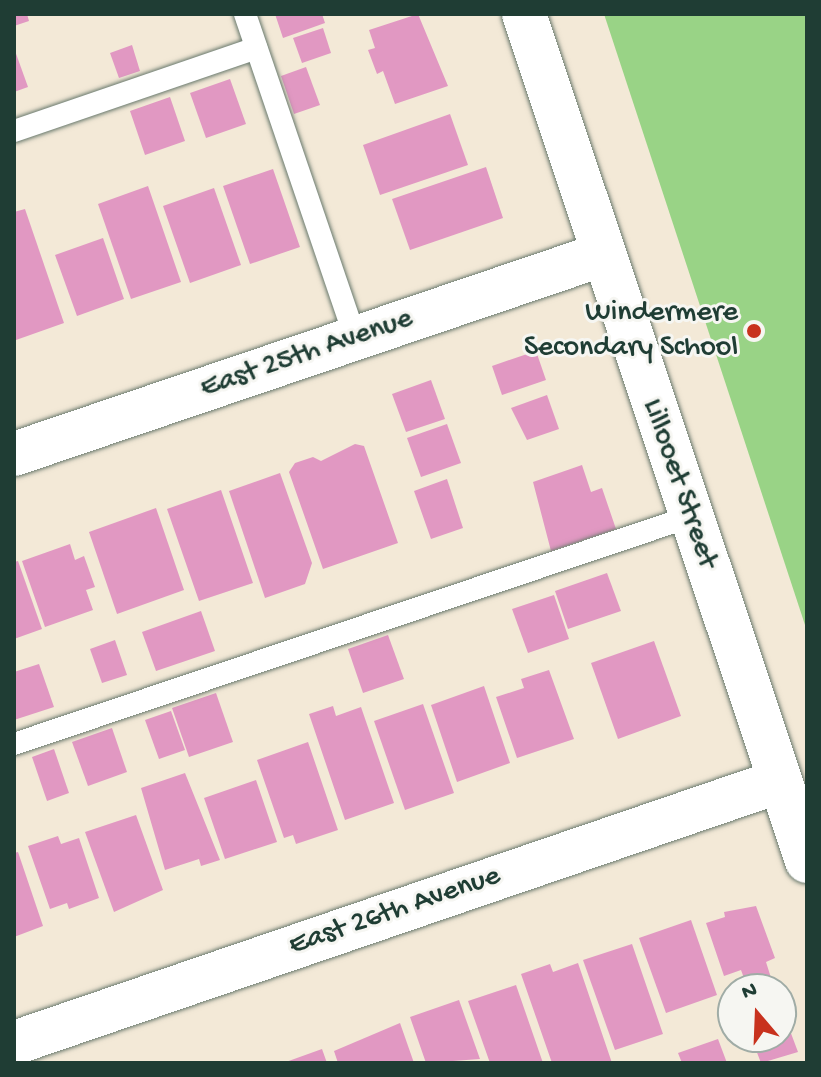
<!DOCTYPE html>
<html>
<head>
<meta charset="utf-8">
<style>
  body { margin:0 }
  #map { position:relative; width:821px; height:1077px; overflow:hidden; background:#f3e9d7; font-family:"Gochi Hand",sans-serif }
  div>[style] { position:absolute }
  .green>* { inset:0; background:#99d386 }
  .building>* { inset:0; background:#e198c2 }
  .roads { filter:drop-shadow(0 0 2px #69796d) drop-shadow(0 0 2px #69796d) }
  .lane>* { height:22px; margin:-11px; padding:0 11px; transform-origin:11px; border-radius:11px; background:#fff }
  .street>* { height:44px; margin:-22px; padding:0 22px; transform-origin:22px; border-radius:22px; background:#fff }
  .dots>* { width:22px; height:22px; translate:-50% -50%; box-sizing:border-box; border:4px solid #f6f6f2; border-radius:50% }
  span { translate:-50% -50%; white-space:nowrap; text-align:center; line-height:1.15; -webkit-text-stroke:6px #f6f6f2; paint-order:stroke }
  .poi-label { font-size:30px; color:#1f3d34 }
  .right { translate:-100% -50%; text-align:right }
  .street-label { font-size:30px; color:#1f3d34 }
  .frame { position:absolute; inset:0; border:16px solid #1f3d34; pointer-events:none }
  .north { position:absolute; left:717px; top:973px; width:80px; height:80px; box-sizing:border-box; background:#f6f6f2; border:2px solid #a0aca6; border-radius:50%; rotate:341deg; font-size:22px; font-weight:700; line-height:32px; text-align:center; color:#1f3d34 }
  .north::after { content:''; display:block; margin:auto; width:28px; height:36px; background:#c8321e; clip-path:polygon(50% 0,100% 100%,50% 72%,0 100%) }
</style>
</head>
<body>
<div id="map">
  <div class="green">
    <i style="clip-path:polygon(604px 14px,807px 14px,807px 631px)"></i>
  </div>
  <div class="building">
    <i style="clip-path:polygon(14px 14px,27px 14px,29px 21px,14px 26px)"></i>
    <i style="clip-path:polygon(275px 14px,322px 14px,325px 23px,283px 38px)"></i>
    <i style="clip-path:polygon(418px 14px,448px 86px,395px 104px,383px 71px,377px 74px,368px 50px,375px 48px,369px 30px)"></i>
    <i style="clip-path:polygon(323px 28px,331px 53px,302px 63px,293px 38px)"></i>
    <i style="clip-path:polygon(132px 45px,140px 71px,119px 78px,110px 53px)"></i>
    <i style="clip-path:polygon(14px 48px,28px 87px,14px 92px)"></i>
    <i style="clip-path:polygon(306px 67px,320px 105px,294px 114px,281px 76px)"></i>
    <i style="clip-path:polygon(230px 79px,246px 124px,206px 138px,190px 93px)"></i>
    <i style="clip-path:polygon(170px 97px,185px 141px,145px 155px,130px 111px)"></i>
    <i style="clip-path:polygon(450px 114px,468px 165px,380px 195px,363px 145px)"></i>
    <i style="clip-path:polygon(486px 167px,503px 218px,410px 250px,392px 199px)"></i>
    <i style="clip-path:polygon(273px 169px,300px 247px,250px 264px,223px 186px)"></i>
    <i style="clip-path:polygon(148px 186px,181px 282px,131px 299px,98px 204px)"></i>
    <i style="clip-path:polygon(214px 188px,241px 265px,190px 283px,163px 206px)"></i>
    <i style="clip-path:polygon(25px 209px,64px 323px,16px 340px,14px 212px)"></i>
    <i style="clip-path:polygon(103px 238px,124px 299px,77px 316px,55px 255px)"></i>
    <i style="clip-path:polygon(536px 351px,546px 380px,502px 395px,492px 366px)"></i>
    <i style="clip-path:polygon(431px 380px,445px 419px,406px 432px,392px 394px)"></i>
    <i style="clip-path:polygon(547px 395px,559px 429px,527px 440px,511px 408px)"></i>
    <i style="clip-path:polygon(447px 424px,461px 463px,421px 477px,407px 438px)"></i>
    <i style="clip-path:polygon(355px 444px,364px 446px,398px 543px,323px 569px,289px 472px,295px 463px,313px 457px,321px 461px)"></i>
    <i style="clip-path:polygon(582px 465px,591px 492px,602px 488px,616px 529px,551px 551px,533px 482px)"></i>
    <i style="clip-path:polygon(280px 473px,312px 563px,305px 584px,265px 598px,229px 491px)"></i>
    <i style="clip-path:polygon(447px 479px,463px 528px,431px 539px,414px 491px)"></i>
    <i style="clip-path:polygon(221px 490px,253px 583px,199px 601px,167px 509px)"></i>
    <i style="clip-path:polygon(156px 508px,184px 590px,117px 614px,89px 532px)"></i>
    <i style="clip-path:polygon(70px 544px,75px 560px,84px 556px,95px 587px,86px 590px,93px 610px,45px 627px,22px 561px)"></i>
    <i style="clip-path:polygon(18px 561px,42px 629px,14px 639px,14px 562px)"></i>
    <i style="clip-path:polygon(607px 573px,621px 611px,568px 629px,555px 591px)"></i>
    <i style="clip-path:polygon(554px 595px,569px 639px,528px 653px,512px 609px)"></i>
    <i style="clip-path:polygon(201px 611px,215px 651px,156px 671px,142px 632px)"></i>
    <i style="clip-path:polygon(388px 635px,404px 679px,363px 693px,348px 649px)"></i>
    <i style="clip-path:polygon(115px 640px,127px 675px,102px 683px,90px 649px)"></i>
    <i style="clip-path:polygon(654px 641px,681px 716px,618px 739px,591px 663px)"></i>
    <i style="clip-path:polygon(39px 664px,54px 707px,14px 720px,14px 672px)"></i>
    <i style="clip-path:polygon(549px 670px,574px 739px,517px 758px,496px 697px,524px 688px,521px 679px)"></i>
    <i style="clip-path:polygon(484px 686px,510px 763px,457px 782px,431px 705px)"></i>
    <i style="clip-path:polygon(216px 693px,233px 742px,189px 757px,172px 708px)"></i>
    <i style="clip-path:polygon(423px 704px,454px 793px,405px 810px,374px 721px)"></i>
    <i style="clip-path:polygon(333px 706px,336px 716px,361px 707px,394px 803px,345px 820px,309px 714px)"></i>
    <i style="clip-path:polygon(171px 711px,185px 750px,159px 759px,145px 720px)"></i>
    <i style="clip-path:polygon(112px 728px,127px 772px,88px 786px,72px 742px)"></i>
    <i style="clip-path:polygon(308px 742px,338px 830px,296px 844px,293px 835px,284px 838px,257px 760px)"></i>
    <i style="clip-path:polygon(54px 749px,69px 793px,47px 801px,32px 757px)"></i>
    <i style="clip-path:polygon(185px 773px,220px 860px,201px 866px,199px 859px,165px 870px,141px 788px)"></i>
    <i style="clip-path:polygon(256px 780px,277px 842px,225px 859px,204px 798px)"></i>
    <i style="clip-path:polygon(136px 815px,163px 890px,114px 912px,85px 832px)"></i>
    <i style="clip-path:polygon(58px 836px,61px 844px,79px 838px,99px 898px,69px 909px,67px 903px,50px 909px,28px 846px)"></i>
    <i style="clip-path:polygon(18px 852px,43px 926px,14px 937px,14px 853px)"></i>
    <i style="clip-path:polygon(756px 906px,775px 958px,766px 962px,772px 981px,748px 989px,741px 970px,724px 976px,706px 923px,725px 917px,724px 912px)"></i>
    <i style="clip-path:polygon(691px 920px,717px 995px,666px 1013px,639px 938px)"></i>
    <i style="clip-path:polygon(632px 944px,663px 1034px,615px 1050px,583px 960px)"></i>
    <i style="clip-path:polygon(578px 963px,612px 1063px,552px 1063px,521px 974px,550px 964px,553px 972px)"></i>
    <i style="clip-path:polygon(516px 985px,543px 1063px,490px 1063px,468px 1001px)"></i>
    <i style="clip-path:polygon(459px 1000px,480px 1059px,426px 1063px,410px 1017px)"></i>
    <i style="clip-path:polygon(783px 1012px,798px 1052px,761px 1063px,751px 1037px,781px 1037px)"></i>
    <i style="clip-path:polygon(400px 1023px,414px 1063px,338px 1063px,334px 1051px)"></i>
    <i style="clip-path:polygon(718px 1039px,727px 1063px,682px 1063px,678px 1053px)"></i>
    <i style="clip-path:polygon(322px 1049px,327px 1063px,283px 1063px)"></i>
  </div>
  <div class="roads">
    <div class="lane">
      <i style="left:245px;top:14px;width:342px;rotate:71.2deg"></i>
      <i style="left:14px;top:131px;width:256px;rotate:-18.9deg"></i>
      <i style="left:14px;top:744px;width:712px;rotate:-18.59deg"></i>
    </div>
    <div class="street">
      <i style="left:524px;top:14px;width:893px;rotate:71.52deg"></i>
      <i style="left:14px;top:454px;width:620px;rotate:-18.73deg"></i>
      <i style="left:14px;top:1043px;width:806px;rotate:-18.88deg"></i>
    </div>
  </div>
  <div class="dots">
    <i style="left:754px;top:331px;background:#c8321e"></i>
  </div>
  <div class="poi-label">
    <span class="right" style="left:738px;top:331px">Windermere<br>Secondary School</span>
  </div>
  <div class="street-label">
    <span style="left:307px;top:355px;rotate:-19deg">East 25th Avenue</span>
    <span style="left:678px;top:484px;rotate:71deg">Lillooet Street</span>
    <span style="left:395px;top:912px;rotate:-19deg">East 26th Avenue</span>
  </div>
  <div class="frame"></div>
  <div class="north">N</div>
</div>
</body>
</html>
